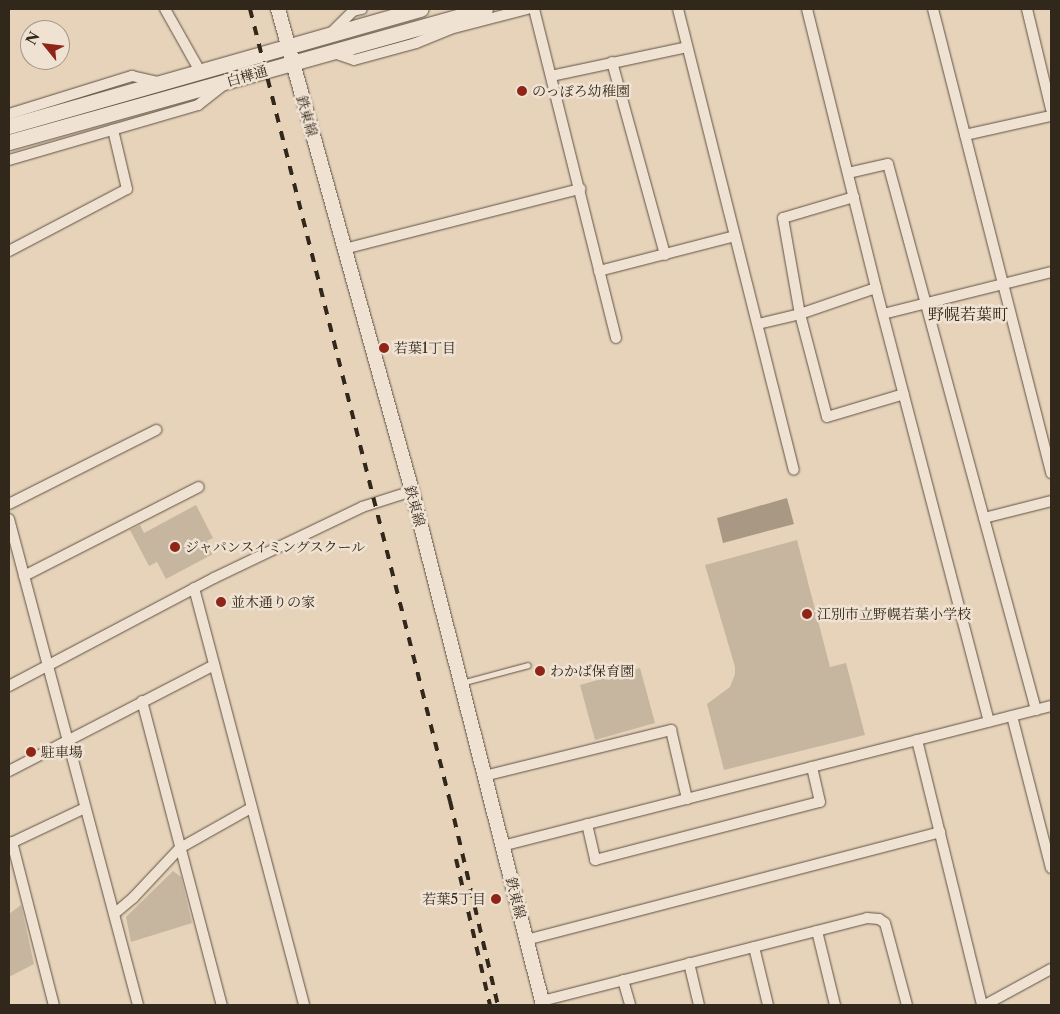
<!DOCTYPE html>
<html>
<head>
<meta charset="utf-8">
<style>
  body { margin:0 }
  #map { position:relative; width:1060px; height:1014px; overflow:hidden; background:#e6d3ba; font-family:"Libre Caslon Text","Noto Serif JP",serif }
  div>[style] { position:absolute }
  .green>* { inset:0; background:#c7b69f }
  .water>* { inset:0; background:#a99984 }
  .roads { filter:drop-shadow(0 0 1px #5f5243) drop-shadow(0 0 1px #5f5243) }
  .service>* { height:5px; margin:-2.5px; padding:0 2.5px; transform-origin:2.5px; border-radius:2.5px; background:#efe2d2 }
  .minor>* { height:10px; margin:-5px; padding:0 5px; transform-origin:5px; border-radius:5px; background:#efe2d2 }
  .tertiary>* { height:14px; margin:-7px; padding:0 7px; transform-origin:7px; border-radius:7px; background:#efe2d2 }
  .secondary>* { height:15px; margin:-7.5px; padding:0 7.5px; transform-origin:7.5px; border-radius:7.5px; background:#efe2d2 }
  .rail>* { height:4px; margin-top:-2px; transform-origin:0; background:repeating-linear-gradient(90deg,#32271b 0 9px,transparent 0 18px) }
  .dots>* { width:14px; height:14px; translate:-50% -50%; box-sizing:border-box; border:2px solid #efe2d2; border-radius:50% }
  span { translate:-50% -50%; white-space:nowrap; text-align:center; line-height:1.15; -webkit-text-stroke:5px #efe2d2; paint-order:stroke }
  .street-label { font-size:14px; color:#32271b }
  .poi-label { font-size:14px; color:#32271b }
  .left { translate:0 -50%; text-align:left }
  .right { translate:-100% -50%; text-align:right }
  .quarter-label { font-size:16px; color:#32271b }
  .frame { position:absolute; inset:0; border:10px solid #32271b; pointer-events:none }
  .north { position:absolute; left:20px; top:20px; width:50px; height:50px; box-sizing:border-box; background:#efe2d2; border:1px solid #a39789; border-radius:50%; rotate:299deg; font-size:14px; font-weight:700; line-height:20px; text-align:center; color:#32271b }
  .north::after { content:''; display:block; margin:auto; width:18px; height:22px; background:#8f2418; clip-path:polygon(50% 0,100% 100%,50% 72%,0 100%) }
</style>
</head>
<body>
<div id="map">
  <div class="green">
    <i style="clip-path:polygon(196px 505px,213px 538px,207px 541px,213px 554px,166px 579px,157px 562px,149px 566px,130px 530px,140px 525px,144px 533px)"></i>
    <i style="clip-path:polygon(797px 540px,830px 667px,846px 663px,865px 735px,724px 770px,707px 704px,730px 687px,735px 674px,735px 667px,705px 565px)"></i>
    <i style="clip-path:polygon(640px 668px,655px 723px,595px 740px,580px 685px)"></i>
    <i style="clip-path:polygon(173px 871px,181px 877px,192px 923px,131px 942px,126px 917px)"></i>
    <i style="clip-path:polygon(21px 905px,34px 964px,9px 977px,9px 914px)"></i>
  </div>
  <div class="water">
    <i style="clip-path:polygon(787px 498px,794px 524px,723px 543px,717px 518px)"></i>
  </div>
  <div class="roads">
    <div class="service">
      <i style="left:461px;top:683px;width:69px;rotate:-15deg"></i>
    </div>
    <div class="minor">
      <i style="left:165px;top:9px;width:71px;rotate:60.6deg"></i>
      <i style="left:534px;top:9px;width:339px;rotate:76deg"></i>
      <i style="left:678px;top:9px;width:475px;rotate:75.9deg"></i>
      <i style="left:807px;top:9px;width:287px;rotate:76.1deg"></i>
      <i style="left:876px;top:288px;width:448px;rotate:75.4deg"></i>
      <i style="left:933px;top:9px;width:479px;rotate:75.7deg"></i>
      <i style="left:1027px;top:9px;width:103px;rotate:76.5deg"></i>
      <i style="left:330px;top:34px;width:33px;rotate:-45deg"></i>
      <i style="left:353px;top:11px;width:9px;rotate:-13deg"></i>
      <i style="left:331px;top:52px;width:24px;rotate:19deg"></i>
      <i style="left:354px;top:60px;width:64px;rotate:-15.3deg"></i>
      <i style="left:416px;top:43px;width:37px;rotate:-22deg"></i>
      <i style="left:450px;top:29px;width:80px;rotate:-14.6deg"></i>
      <i style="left:612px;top:62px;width:200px;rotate:74.6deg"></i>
      <i style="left:551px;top:76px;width:139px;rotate:-12deg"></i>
      <i style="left:9px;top:114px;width:129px;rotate:-17.2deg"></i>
      <i style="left:132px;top:76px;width:28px;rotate:13deg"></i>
      <i style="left:965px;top:135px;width:88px;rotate:-12.5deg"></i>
      <i style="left:9px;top:160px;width:197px;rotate:-16.2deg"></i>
      <i style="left:198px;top:105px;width:34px;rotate:-38deg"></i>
      <i style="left:848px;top:173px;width:41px;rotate:-12.7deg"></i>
      <i style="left:888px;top:164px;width:566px;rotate:74.83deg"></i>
      <i style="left:854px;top:197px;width:74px;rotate:163.5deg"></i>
      <i style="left:783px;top:218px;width:97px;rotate:80deg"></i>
      <i style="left:800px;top:314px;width:106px;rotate:75.3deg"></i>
      <i style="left:827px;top:417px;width:80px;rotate:-16.6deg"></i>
      <i style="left:344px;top:249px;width:244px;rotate:-14.3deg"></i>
      <i style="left:9px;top:251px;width:133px;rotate:-27.7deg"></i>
      <i style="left:127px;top:189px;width:61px;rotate:-103.3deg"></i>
      <i style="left:599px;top:271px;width:140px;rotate:-14.4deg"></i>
      <i style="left:883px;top:314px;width:173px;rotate:-14deg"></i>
      <i style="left:758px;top:324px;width:43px;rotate:-13.4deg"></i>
      <i style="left:800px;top:314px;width:80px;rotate:-18.9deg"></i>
      <i style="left:9px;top:504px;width:165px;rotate:-26.7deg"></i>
      <i style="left:984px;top:518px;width:69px;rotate:-14.2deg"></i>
      <i style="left:9px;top:519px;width:503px;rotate:75.13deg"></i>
      <i style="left:24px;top:576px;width:196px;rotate:-27deg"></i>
      <i style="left:194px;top:588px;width:431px;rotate:75.2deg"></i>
      <i style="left:9px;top:686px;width:232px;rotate:-27.8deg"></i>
      <i style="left:214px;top:578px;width:164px;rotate:-25.6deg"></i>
      <i style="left:362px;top:507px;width:52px;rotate:-17.7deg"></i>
      <i style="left:142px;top:701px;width:314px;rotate:75.3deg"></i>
      <i style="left:1012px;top:716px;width:157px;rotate:75.6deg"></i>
      <i style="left:917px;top:740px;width:273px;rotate:76.2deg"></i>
      <i style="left:9px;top:771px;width:231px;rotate:-27.3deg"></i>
      <i style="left:484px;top:776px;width:193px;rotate:-13.8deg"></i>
      <i style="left:671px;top:730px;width:71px;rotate:76.9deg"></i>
      <i style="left:587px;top:824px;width:37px;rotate:77deg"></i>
      <i style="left:595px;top:860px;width:232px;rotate:-14.5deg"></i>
      <i style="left:820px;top:802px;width:36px;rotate:-103deg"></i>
      <i style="left:12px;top:842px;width:168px;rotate:75.6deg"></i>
      <i style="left:9px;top:844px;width:84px;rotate:-25.3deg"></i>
      <i style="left:502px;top:846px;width:567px;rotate:-14.31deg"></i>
      <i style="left:114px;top:914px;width:25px;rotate:-40deg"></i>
      <i style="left:133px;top:898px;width:69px;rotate:-46.8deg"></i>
      <i style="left:180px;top:848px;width:81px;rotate:-29.4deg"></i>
      <i style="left:817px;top:931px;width:76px;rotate:76.3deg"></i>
      <i style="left:526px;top:940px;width:428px;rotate:-14.6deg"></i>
      <i style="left:754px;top:947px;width:60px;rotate:76.4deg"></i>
      <i style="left:689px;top:963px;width:43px;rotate:76.6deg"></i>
      <i style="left:623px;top:980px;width:26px;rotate:74deg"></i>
      <i style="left:542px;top:1001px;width:335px;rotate:-14.3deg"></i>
      <i style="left:867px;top:918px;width:12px;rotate:5deg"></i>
      <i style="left:879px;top:919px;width:7px;rotate:34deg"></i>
      <i style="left:885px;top:923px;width:85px;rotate:75deg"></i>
      <i style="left:985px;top:1005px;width:75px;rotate:-28.6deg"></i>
    </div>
    <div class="tertiary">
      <i style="left:278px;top:9px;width:500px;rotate:74.46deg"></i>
      <i style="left:412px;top:491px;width:530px;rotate:75.7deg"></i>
    </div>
    <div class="secondary">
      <i style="left:9px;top:126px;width:428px;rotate:-15.9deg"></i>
      <i style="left:9px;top:142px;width:494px;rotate:-15.6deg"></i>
    </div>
  </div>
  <div class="rail">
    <i style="left:250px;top:9px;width:817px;rotate:75.83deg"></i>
    <i style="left:450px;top:801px;width:210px;rotate:76.8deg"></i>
    <i style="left:456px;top:859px;width:150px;rotate:76.9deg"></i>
  </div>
  <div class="dots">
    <i style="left:522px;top:91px;background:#8f2418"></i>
    <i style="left:384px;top:348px;background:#8f2418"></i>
    <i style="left:175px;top:547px;background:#8f2418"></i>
    <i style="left:221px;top:602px;background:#8f2418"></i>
    <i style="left:807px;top:614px;background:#8f2418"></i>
    <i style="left:540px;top:671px;background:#8f2418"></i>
    <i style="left:31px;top:752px;background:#8f2418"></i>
    <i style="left:496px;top:899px;background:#8f2418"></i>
  </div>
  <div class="street-label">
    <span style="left:247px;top:76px;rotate:-16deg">白樺通</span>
    <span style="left:307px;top:116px;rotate:74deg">鉄東線</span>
    <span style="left:415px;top:506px;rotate:75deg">鉄東線</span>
    <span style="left:516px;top:898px;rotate:76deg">鉄東線</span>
  </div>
  <div class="poi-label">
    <span class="left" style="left:532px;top:91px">のっぽろ幼稚園</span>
    <span class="left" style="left:394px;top:348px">若葉1丁目</span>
    <span class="left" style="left:185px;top:547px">ジャパンスイミングスクール</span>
    <span class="left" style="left:231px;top:602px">並木通りの家</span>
    <span class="left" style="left:817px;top:614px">江別市立野幌若葉小学校</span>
    <span class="left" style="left:550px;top:671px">わかば保育園</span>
    <span class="left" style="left:41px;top:752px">駐車場</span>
    <span class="right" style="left:486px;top:899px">若葉5丁目</span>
  </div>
  <div class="quarter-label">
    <span style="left:968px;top:314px">野幌若葉町</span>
  </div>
  <div class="frame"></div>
  <div class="north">N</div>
</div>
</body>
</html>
